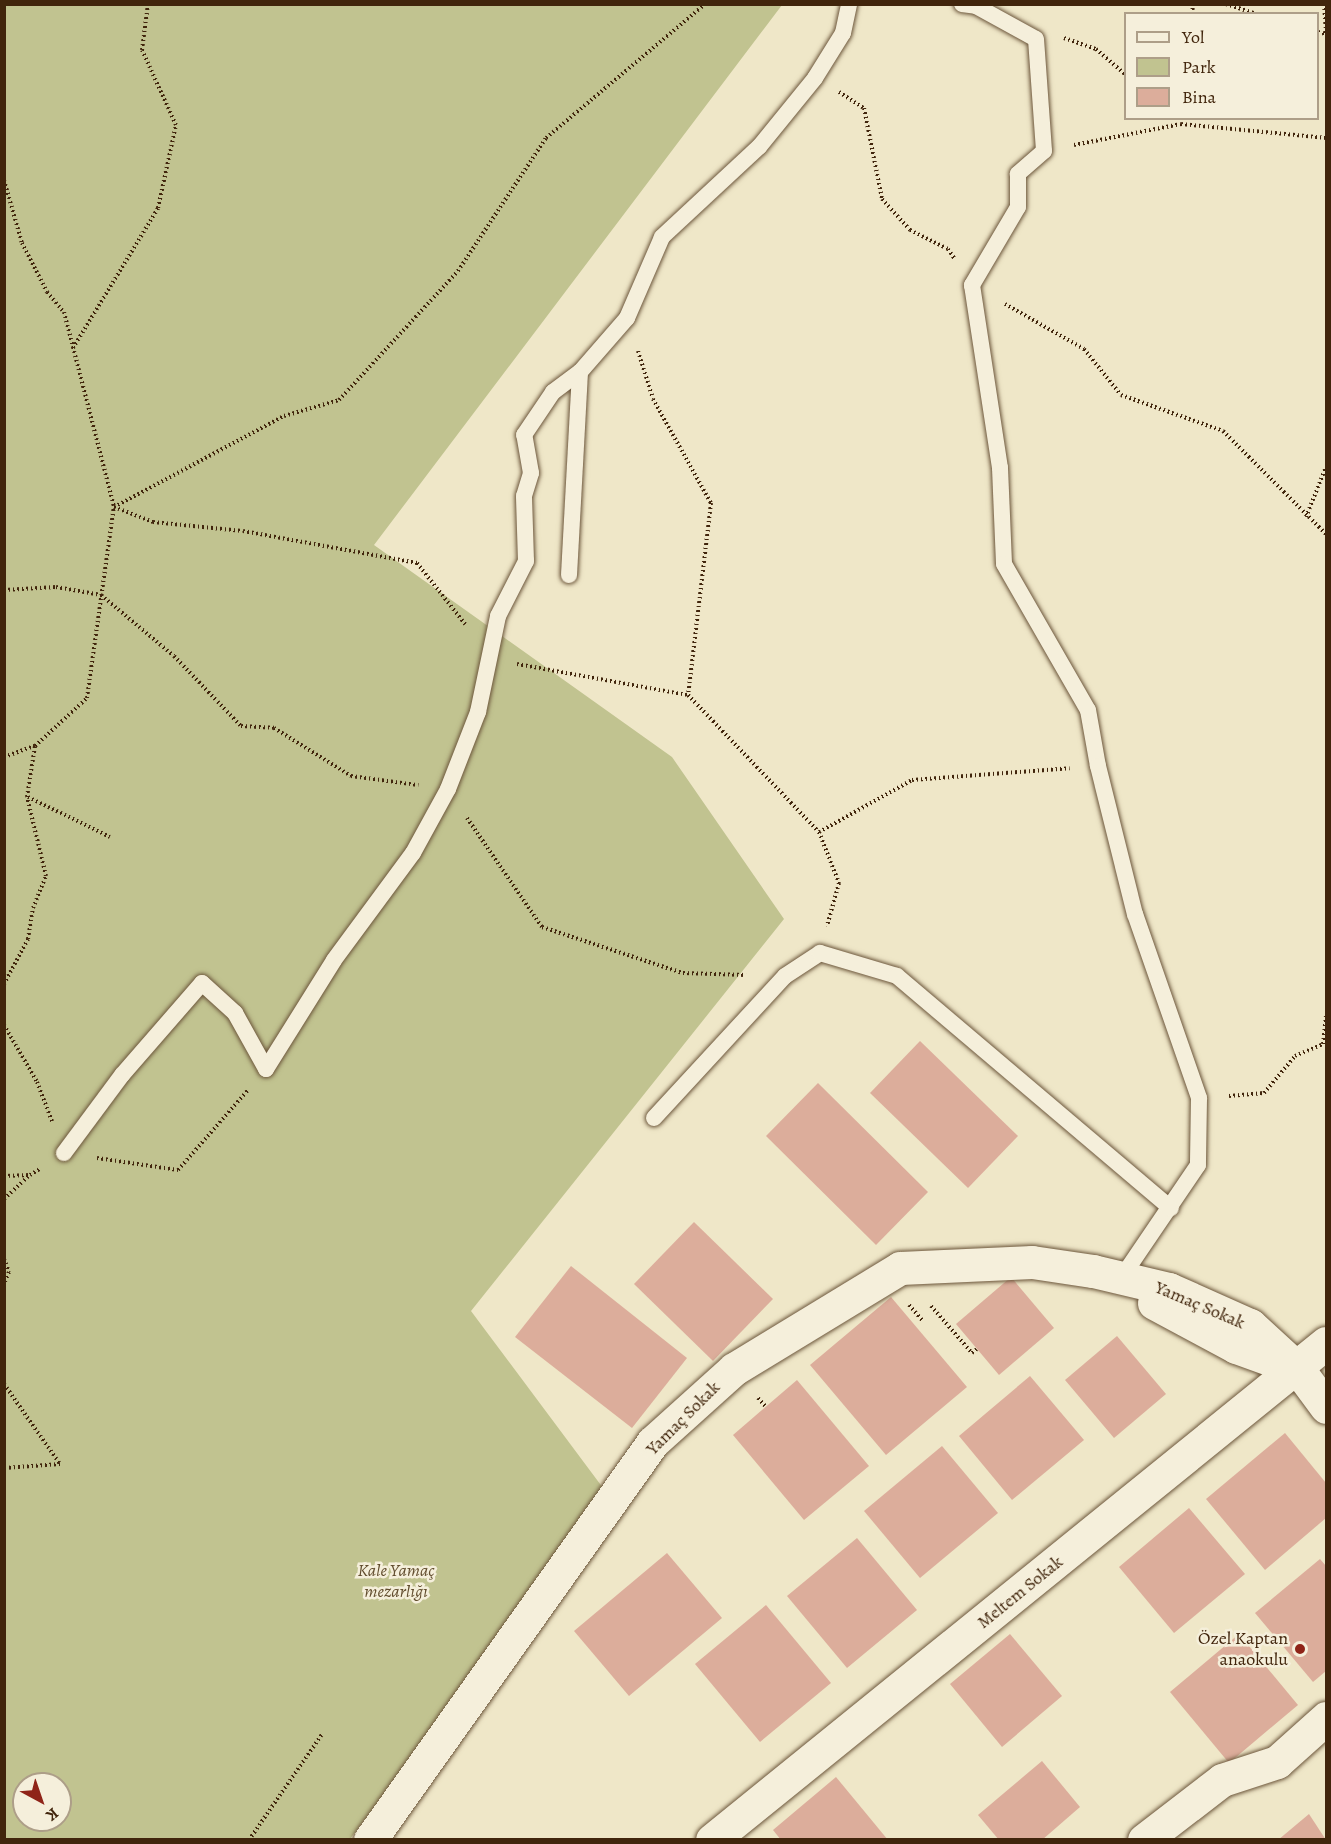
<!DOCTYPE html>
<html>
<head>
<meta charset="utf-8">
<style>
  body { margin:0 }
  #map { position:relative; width:1331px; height:1844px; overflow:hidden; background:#efe7c8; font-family:Alegreya,serif }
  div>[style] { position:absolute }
  .green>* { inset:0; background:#c1c390 }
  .building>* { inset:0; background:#dcad9b }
  .path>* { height:4px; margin-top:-2px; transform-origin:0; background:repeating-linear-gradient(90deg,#41250c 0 1.5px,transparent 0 4.5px) }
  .roads { filter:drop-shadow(0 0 2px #6c563b) drop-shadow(0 0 2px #6c563b) }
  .lane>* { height:16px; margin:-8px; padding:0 8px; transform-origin:8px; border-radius:8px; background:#f5efdb }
  .street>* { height:33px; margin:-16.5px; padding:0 16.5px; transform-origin:16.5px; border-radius:16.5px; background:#f5efdb }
  .dots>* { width:16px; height:16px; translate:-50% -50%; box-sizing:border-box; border:3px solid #f5efdb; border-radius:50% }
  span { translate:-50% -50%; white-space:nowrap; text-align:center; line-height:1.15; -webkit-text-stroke:5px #f5efdb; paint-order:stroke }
  .street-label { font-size:18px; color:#41250c }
  .park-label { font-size:18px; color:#614c2d; font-style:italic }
  .poi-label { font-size:18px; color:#41250c }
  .right { translate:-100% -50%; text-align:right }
  .frame { position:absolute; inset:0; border:6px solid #41250c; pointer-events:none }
  .legend { position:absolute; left:1124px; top:12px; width:195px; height:108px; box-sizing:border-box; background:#f5efdb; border:2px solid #ad9e88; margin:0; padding:8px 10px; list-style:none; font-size:18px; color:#41250c }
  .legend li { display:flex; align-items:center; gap:12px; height:30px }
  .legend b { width:30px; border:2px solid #ad9e88 }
  .north { position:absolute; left:12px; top:1772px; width:60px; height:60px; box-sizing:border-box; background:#f5efdb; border:2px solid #ad9e88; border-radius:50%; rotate:140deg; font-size:16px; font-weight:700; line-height:24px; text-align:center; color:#41250c }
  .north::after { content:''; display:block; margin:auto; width:21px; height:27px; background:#8f2418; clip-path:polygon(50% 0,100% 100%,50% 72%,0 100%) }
</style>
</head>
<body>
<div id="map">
  <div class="green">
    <i style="clip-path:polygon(evenodd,5px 5px,782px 5px,374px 545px,672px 757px,784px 919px,471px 1311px,609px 1496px,350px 1839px,5px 1840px,5px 5px,24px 1784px,60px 1784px,60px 1820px,24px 1820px,24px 1784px)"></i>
  </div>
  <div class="building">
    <i style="clip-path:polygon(920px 1041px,1018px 1136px,968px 1188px,870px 1093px)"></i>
    <i style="clip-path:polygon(818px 1083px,928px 1192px,876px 1245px,766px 1136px)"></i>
    <i style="clip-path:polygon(694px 1222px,773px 1299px,713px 1361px,634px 1284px)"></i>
    <i style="clip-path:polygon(571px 1266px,687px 1358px,632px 1428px,515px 1337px)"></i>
    <i style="clip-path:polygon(1011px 1277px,1054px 1328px,999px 1375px,956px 1324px)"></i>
    <i style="clip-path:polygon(891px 1297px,967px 1387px,886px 1455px,810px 1365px)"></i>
    <i style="clip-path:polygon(1117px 1336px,1166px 1394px,1114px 1438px,1065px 1380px)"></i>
    <i style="clip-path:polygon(1030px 1376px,1084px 1440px,1012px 1500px,959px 1436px)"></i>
    <i style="clip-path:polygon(797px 1380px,869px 1466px,804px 1520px,733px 1435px)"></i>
    <i style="clip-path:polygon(1285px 1433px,1326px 1483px,1326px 1518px,1265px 1570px,1206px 1499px)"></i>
    <i style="clip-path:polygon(942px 1446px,998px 1513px,920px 1578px,864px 1511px)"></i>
    <i style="clip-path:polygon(1189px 1508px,1245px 1574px,1174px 1633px,1119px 1567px)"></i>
    <i style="clip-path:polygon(857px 1538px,917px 1610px,847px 1668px,787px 1596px)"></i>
    <i style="clip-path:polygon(667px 1553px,722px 1618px,629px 1696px,574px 1631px)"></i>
    <i style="clip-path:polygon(1320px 1559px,1326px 1566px,1326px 1671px,1313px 1682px,1255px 1613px)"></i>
    <i style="clip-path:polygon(766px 1605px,831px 1683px,760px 1742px,695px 1664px)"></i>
    <i style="clip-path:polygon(1010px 1634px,1062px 1696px,1002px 1747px,950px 1684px)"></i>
    <i style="clip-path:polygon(1239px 1634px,1298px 1705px,1229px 1763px,1170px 1692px)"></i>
    <i style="clip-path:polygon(1042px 1761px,1080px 1807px,1042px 1840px,999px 1840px,978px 1815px)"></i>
    <i style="clip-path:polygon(836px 1777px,888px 1840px,781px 1840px,773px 1830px)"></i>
    <i style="clip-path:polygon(1309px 1814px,1326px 1840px,1278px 1840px)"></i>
  </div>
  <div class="path">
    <i style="left:1226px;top:4px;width:32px;rotate:18deg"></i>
    <i style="left:1324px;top:4px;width:31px;rotate:86deg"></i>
    <i style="left:1192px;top:14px;width:10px;rotate:-84deg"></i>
    <i style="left:1318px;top:32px;width:8px;rotate:14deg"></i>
    <i style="left:1064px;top:38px;width:34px;rotate:19deg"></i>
    <i style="left:1096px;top:49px;width:40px;rotate:41deg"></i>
    <i style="left:839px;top:92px;width:30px;rotate:33deg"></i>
    <i style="left:864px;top:108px;width:93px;rotate:78.8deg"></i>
    <i style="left:882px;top:199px;width:42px;rotate:47.9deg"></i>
    <i style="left:910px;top:230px;width:42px;rotate:26.6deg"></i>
    <i style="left:948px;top:249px;width:11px;rotate:56deg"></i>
    <i style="left:1074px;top:145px;width:109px;rotate:-11.1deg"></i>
    <i style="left:1181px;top:124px;width:146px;rotate:5.5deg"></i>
    <i style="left:4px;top:180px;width:66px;rotate:74.1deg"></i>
    <i style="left:22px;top:243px;width:55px;rotate:63deg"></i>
    <i style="left:47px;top:292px;width:26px;rotate:50deg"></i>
    <i style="left:64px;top:312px;width:201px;rotate:75.6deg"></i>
    <i style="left:114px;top:507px;width:42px;rotate:21deg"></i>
    <i style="left:153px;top:522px;width:90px;rotate:5.7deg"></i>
    <i style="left:243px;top:531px;width:177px;rotate:10.4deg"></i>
    <i style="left:417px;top:563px;width:78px;rotate:51.8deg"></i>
    <i style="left:1005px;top:304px;width:91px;rotate:29.7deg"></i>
    <i style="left:1084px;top:349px;width:59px;rotate:51.2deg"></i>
    <i style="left:1121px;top:395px;width:108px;rotate:19.4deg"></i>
    <i style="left:1223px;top:431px;width:146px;rotate:45deg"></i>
    <i style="left:73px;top:348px;width:164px;rotate:-58.7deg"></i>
    <i style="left:158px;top:208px;width:85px;rotate:-77.8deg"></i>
    <i style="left:176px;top:125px;width:82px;rotate:-114.4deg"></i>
    <i style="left:142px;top:50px;width:46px;rotate:-82.6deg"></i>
    <i style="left:638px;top:351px;width:50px;rotate:72.6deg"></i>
    <i style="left:653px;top:399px;width:119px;rotate:60.9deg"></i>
    <i style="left:711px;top:503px;width:193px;rotate:96.8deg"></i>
    <i style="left:1306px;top:517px;width:54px;rotate:-68.2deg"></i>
    <i style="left:4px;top:590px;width:52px;rotate:-3.3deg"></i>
    <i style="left:56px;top:587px;width:46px;rotate:10.1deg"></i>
    <i style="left:101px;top:595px;width:95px;rotate:39.9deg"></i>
    <i style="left:174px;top:656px;width:97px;rotate:46.3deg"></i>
    <i style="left:241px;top:726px;width:33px;rotate:3deg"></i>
    <i style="left:274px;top:728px;width:91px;rotate:31.9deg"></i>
    <i style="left:351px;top:776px;width:68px;rotate:7.7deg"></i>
    <i style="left:517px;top:664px;width:174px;rotate:10.3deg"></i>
    <i style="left:688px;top:695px;width:190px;rotate:46.3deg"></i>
    <i style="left:819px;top:832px;width:55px;rotate:68.6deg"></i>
    <i style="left:839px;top:883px;width:45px;rotate:105.6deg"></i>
    <i style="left:4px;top:757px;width:33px;rotate:-20deg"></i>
    <i style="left:35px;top:746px;width:71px;rotate:-42.7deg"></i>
    <i style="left:87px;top:698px;width:193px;rotate:-82deg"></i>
    <i style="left:114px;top:507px;width:193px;rotate:-28.2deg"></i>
    <i style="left:284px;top:416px;width:57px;rotate:-16.2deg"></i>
    <i style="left:339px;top:400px;width:176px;rotate:-47.3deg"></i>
    <i style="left:458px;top:271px;width:159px;rotate:-56.5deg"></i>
    <i style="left:546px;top:138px;width:208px;rotate:-40.1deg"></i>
    <i style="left:28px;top:797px;width:91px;rotate:26deg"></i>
    <i style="left:467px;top:818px;width:132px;rotate:55.5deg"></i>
    <i style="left:542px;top:927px;width:148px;rotate:18.1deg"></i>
    <i style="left:683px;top:973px;width:63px;rotate:1.8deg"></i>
    <i style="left:819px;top:832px;width:107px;rotate:-29.2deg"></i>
    <i style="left:912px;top:780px;width:158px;rotate:-4.3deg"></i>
    <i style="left:4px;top:984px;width:51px;rotate:-61.9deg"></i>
    <i style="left:28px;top:939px;width:31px;rotate:-81deg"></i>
    <i style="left:33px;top:908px;width:35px;rotate:-68deg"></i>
    <i style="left:46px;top:876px;width:81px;rotate:-103.5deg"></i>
    <i style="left:27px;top:797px;width:52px;rotate:-81.1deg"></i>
    <i style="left:4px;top:1025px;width:66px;rotate:59.9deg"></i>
    <i style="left:37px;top:1082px;width:42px;rotate:69deg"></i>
    <i style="left:1229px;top:1096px;width:35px;rotate:-5deg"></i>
    <i style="left:1264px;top:1093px;width:48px;rotate:-50deg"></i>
    <i style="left:1295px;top:1056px;width:30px;rotate:-23deg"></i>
    <i style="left:1323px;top:1044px;width:28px;rotate:-84deg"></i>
    <i style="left:97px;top:1158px;width:82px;rotate:8.4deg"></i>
    <i style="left:178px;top:1170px;width:106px;rotate:-48.8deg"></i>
    <i style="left:4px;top:1176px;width:26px;rotate:-2deg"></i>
    <i style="left:30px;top:1175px;width:13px;rotate:-32deg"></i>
    <i style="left:4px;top:1199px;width:35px;rotate:-43deg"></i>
    <i style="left:4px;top:1259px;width:14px;rotate:69deg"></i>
    <i style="left:9px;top:1272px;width:13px;rotate:113deg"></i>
    <i style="left:909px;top:1305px;width:20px;rotate:49deg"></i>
    <i style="left:931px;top:1306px;width:62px;rotate:48.9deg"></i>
    <i style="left:972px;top:1353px;width:6px;rotate:-39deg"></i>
    <i style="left:4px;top:1384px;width:98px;rotate:55deg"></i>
    <i style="left:60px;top:1464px;width:56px;rotate:175.9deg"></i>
    <i style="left:758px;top:1398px;width:12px;rotate:48deg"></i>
    <i style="left:249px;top:1840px;width:129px;rotate:-55.4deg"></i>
  </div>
  <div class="roads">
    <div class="lane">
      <i style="left:962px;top:4px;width:14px;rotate:8deg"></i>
      <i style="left:976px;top:6px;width:68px;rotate:28.8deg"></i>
      <i style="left:1036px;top:39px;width:112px;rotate:85.9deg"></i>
      <i style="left:1044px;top:151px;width:35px;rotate:139deg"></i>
      <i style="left:1018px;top:174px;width:33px;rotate:90deg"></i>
      <i style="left:1018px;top:207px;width:91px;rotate:120.5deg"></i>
      <i style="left:972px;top:285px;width:185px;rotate:81.3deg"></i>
      <i style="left:1000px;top:468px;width:96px;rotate:87.6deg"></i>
      <i style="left:1004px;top:564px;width:168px;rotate:60.1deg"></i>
      <i style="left:1088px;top:710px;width:57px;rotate:79.9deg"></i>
      <i style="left:1098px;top:766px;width:153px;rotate:76deg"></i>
      <i style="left:1135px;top:914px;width:195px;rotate:70.8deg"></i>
      <i style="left:1199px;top:1098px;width:67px;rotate:90.9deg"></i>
      <i style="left:1198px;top:1165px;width:135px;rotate:124.2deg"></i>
      <i style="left:569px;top:575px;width:203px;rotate:-86.9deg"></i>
      <i style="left:580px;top:372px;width:72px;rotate:-49deg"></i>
      <i style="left:627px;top:318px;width:88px;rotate:-66.6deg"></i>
      <i style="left:662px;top:237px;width:132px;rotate:-42.9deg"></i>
      <i style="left:759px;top:147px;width:89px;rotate:-50.9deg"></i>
      <i style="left:815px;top:78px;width:53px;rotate:-58.1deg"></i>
      <i style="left:843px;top:33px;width:30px;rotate:-78deg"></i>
      <i style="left:654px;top:1118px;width:193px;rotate:-47.3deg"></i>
      <i style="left:785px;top:976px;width:42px;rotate:-33.3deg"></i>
      <i style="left:820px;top:953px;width:80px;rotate:16.6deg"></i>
      <i style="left:897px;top:976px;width:359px;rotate:40.3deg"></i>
      <i style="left:64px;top:1153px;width:97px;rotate:-53.4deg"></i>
      <i style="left:122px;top:1075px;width:122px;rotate:-49deg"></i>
      <i style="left:202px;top:983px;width:45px;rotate:42.3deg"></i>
      <i style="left:235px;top:1013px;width:64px;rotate:61deg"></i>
      <i style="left:266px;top:1069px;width:128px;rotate:-58deg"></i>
      <i style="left:334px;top:960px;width:133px;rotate:-53.6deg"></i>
      <i style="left:413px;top:853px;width:73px;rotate:-61.3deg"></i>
      <i style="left:448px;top:789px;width:83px;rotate:-68.7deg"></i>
      <i style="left:478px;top:712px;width:98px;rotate:-78.2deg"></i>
      <i style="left:498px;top:616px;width:62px;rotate:-63deg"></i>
      <i style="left:526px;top:561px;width:65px;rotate:-91.8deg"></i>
      <i style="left:524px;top:496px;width:24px;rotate:-73deg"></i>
      <i style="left:531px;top:473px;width:39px;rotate:-100deg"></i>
      <i style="left:524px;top:435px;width:52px;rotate:-56deg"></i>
      <i style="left:553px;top:392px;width:34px;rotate:-37deg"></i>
    </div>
    <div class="street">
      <i style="left:1154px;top:1303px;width:93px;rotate:28.2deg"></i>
      <i style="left:1236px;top:1347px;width:50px;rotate:19.9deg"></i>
      <i style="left:370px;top:1840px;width:488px;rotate:-54.6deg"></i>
      <i style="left:653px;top:1442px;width:109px;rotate:-42deg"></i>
      <i style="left:734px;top:1369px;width:194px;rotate:-31.3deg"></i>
      <i style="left:900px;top:1268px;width:132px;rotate:-2.6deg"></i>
      <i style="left:1032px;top:1262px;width:62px;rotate:8.4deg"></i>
      <i style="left:1093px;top:1271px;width:78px;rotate:13.3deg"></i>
      <i style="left:1169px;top:1289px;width:89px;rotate:24deg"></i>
      <i style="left:1250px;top:1325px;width:65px;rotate:42.5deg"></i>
      <i style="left:1298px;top:1369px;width:47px;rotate:53.6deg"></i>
      <i style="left:712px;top:1840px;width:790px;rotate:-38.99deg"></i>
      <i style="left:1144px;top:1840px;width:98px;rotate:-37.6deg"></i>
      <i style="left:1222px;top:1780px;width:58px;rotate:-18.1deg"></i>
      <i style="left:1277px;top:1762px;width:66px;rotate:-41.9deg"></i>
    </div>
  </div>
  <div class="dots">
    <i style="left:1300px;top:1649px;background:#8f2418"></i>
  </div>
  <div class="street-label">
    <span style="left:1200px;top:1305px;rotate:23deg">Yamaç Sokak</span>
    <span style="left:683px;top:1418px;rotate:-45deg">Yamaç Sokak</span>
    <span style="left:1020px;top:1592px;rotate:-39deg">Meltem Sokak</span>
  </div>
  <div class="park-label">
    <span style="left:396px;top:1581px">Kale Yamaç<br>mezarlığı</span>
  </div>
  <div class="poi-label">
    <span class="right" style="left:1288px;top:1649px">Özel Kaptan<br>anaokulu</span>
  </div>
  <div class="frame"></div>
  <ul class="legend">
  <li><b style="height:8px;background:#f5efdb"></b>Yol</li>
  <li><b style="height:16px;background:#c1c390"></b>Park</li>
  <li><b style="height:16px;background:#dcad9b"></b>Bina</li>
  </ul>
  <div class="north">K</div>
</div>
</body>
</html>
